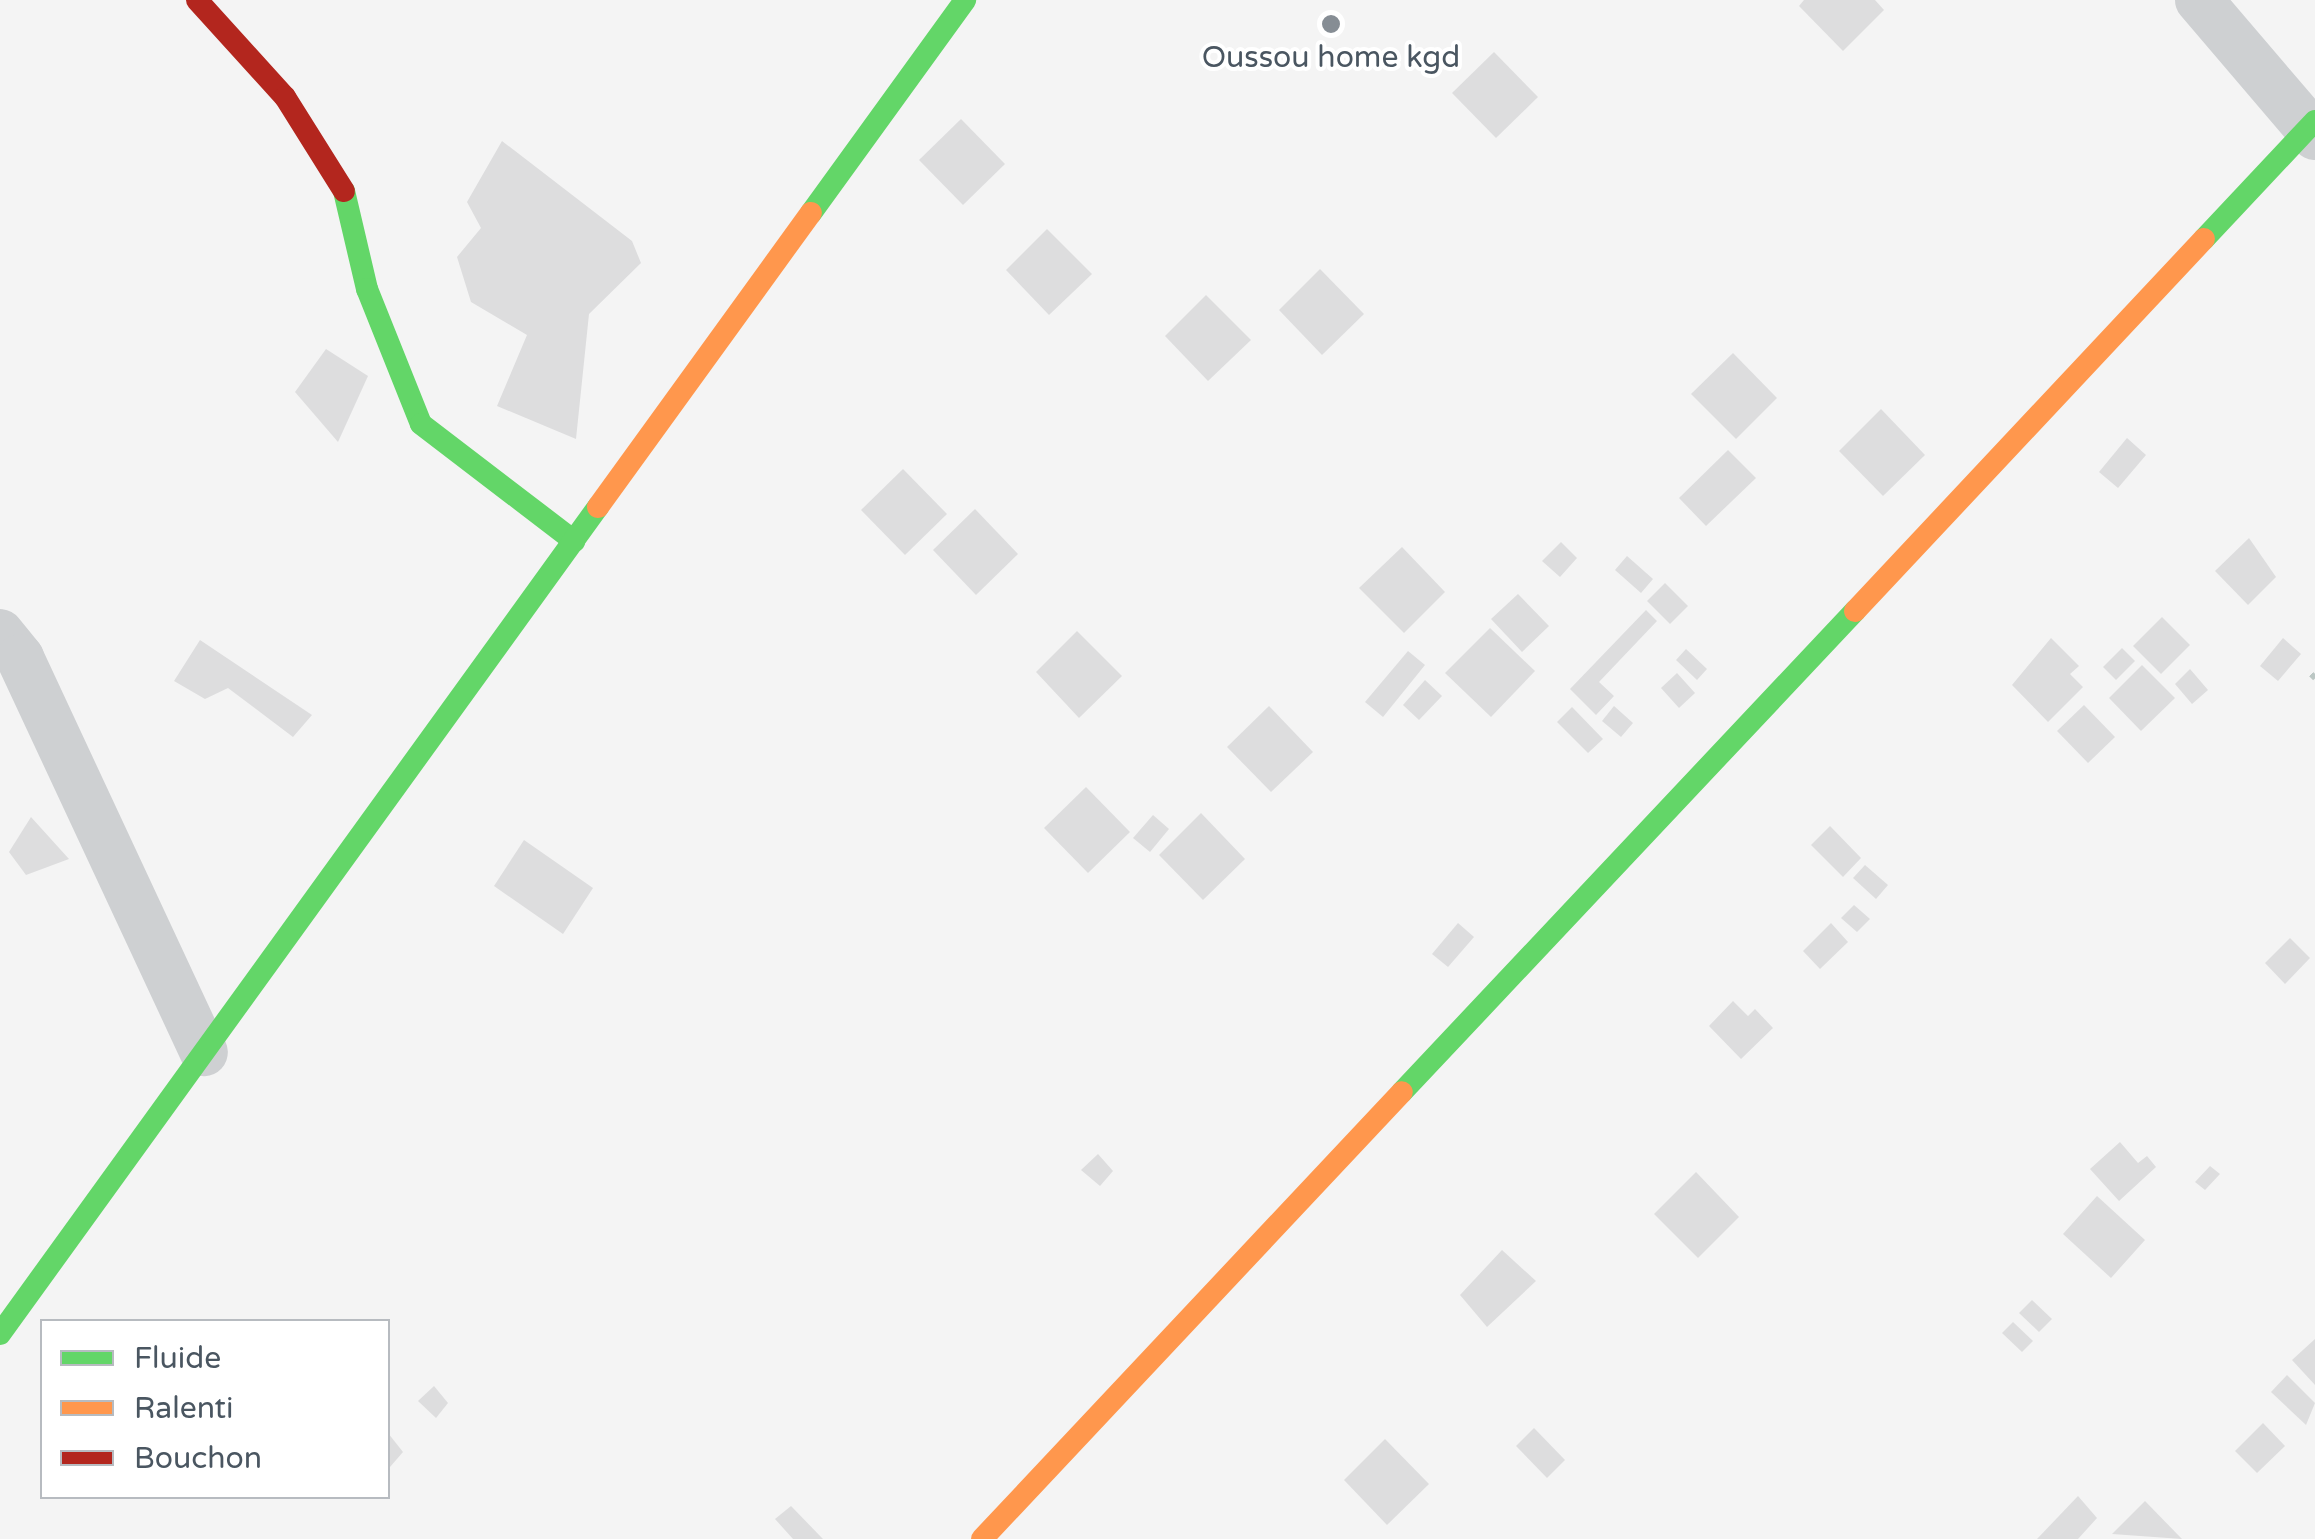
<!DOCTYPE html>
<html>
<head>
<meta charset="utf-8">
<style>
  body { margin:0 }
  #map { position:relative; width:2315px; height:1539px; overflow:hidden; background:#f4f4f4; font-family:"Varela Round",sans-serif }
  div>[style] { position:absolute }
  .building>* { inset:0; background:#ddddde }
  .path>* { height:6px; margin-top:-3px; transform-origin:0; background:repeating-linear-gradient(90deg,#bcc7c4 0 8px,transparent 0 13px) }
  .street>* { height:48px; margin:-24px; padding:0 24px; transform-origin:24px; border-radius:24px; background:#ced0d2 }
  .fast>* { height:22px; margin:-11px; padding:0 11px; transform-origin:11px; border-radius:11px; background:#63d668 }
  .slow>* { height:22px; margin:-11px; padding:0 11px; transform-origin:11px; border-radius:11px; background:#ff974d }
  .jam>* { height:22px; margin:-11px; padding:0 11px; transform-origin:11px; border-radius:11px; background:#b3261e }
  .dots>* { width:28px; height:28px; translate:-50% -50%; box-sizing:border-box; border:5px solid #fff; border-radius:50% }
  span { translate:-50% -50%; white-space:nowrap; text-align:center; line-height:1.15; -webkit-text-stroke:8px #fff; paint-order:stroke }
  .poi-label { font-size:30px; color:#4a5661 }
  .legend { position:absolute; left:40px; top:1319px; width:350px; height:180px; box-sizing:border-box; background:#fff; border:2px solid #b7bbc0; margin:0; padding:12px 18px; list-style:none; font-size:30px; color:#4a5661 }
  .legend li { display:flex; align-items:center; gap:20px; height:50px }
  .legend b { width:50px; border:2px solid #b7bbc0 }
</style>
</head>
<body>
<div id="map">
  <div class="building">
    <i style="clip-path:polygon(1804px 0,1875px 0,1884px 10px,1843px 51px,1799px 6px)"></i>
    <i style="clip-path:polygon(1494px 52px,1538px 97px,1496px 138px,1452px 93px)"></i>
    <i style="clip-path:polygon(961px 119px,1005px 164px,963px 205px,919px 160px)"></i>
    <i style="clip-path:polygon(502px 141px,632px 241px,641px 263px,589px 314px,576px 439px,497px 406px,527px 335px,471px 302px,457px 257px,481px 228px,467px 202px)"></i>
    <i style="clip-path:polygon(1047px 229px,1092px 274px,1049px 315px,1006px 270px)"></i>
    <i style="clip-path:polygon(1320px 269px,1364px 314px,1322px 355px,1279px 310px)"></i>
    <i style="clip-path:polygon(1206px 295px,1251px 340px,1208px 381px,1165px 336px)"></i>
    <i style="clip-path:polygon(326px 349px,368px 376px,338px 442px,295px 392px)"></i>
    <i style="clip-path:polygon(1733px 353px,1777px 398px,1736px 439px,1691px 394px)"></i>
    <i style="clip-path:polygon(1881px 409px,1925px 455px,1883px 496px,1839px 451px)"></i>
    <i style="clip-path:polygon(2127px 438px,2146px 455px,2118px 488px,2099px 472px)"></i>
    <i style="clip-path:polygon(1728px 450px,1756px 478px,1706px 526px,1679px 498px)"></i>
    <i style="clip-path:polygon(903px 469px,947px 514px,905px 555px,861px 510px)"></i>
    <i style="clip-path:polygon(975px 509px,1018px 554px,976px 595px,933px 550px)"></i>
    <i style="clip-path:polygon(2249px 538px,2276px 577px,2248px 605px,2215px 571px)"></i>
    <i style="clip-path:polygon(1561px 542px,1577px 558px,1560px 577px,1542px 561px)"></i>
    <i style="clip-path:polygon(1402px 547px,1445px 592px,1404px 633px,1359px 588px)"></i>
    <i style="clip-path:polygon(1627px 556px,1653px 579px,1641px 593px,1615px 570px)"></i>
    <i style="clip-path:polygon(1665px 583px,1688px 606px,1670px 624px,1647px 601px)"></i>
    <i style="clip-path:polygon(1518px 594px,1549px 626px,1522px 652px,1491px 619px)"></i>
    <i style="clip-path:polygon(1646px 610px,1657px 621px,1599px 682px,1614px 696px,1596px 715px,1570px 689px)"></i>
    <i style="clip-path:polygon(2162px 617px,2190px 645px,2161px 674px,2133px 646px)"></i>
    <i style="clip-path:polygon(1490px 628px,1535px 671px,1491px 717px,1445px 673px)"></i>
    <i style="clip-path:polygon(1077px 631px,1122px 676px,1079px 718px,1036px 672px)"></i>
    <i style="clip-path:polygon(2051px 638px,2079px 666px,2070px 674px,2083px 687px,2048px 722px,2012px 685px)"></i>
    <i style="clip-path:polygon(2283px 638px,2301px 654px,2278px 681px,2260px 666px)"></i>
    <i style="clip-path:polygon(200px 640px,312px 715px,293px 737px,228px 688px,205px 699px,174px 681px)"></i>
    <i style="clip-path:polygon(2122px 648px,2135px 661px,2116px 680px,2103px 667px)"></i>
    <i style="clip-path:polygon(1686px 649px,1707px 669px,1697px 680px,1676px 660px)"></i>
    <i style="clip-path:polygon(1408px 651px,1425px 665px,1383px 717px,1365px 702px)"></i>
    <i style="clip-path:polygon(2142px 665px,2175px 698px,2141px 731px,2109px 698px)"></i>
    <i style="clip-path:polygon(2190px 669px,2208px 690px,2192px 704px,2175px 684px)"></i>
    <i style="clip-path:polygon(1677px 673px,1695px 693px,1679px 708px,1661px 688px)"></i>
    <i style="clip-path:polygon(1425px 680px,1442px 696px,1419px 720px,1403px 705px)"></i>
    <i style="clip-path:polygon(2084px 705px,2115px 737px,2088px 763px,2057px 731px)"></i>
    <i style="clip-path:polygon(1269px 706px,1313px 752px,1271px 792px,1227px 747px)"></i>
    <i style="clip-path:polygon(1614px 706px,1633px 723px,1621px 737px,1602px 721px)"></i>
    <i style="clip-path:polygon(1572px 707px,1603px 739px,1588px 753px,1557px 722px)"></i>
    <i style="clip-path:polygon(1086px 787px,1130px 832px,1088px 873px,1044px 828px)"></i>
    <i style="clip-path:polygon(1201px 813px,1245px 859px,1203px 900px,1159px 855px)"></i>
    <i style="clip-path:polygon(1153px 815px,1169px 829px,1150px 852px,1133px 838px)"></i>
    <i style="clip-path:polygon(31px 817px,69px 859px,26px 875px,9px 852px)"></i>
    <i style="clip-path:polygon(1830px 826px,1861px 858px,1843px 877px,1811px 845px)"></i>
    <i style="clip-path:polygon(524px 840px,593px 888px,563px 934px,494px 886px)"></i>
    <i style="clip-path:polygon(1865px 865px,1888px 885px,1876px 899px,1853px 878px)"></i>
    <i style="clip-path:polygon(1854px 905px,1870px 919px,1857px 932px,1841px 918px)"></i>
    <i style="clip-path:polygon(1458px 923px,1474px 937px,1448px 967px,1432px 954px)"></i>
    <i style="clip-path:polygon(1831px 923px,1848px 942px,1820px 969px,1803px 951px)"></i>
    <i style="clip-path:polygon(2290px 938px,2310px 958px,2285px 984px,2265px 963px)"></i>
    <i style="clip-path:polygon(1733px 1001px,1748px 1016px,1755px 1009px,1773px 1028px,1741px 1059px,1709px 1026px)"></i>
    <i style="clip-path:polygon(2120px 1142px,2138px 1163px,2147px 1156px,2156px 1167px,2119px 1201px,2090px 1169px)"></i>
    <i style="clip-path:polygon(1098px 1154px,1113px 1171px,1100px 1186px,1081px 1170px)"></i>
    <i style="clip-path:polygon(2210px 1166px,2220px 1174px,2205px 1190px,2195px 1182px)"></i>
    <i style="clip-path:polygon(1696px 1172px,1739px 1217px,1698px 1258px,1654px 1214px)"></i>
    <i style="clip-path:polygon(2097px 1196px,2145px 1240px,2111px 1278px,2063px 1234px)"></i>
    <i style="clip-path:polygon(1502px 1250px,1536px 1281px,1487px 1327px,1460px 1295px)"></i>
    <i style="clip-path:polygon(2032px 1300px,2052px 1319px,2039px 1332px,2019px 1313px)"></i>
    <i style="clip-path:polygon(2013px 1322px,2033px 1341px,2022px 1352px,2002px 1333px)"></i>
    <i style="clip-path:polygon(2315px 1339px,2315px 1385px,2292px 1360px)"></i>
    <i style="clip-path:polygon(2287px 1375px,2315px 1403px,2306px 1425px,2271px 1392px)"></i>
    <i style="clip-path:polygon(434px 1386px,448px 1403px,436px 1418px,418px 1401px)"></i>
    <i style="clip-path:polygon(2263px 1423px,2285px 1446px,2257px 1473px,2235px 1451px)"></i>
    <i style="clip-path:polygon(1534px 1428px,1565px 1460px,1547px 1478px,1516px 1446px)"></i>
    <i style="clip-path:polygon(388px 1433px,403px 1452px,390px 1467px,388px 1465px)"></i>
    <i style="clip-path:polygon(1385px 1439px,1429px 1484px,1387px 1525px,1344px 1480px)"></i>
    <i style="clip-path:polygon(2078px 1496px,2097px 1518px,2078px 1539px,2037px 1539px)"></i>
    <i style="clip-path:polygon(2145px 1501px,2182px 1539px,2112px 1534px)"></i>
    <i style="clip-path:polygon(791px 1506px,823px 1539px,793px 1539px,775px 1519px)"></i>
  </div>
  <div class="path">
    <i style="left:2311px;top:674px;width:6px;rotate:45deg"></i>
  </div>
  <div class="street">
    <i style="left:2199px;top:0;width:179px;rotate:49.5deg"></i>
    <i style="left:0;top:633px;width:32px;rotate:51deg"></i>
    <i style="left:20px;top:658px;width:435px;rotate:65deg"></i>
  </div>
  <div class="fast">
    <i style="left:344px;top:191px;width:101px;rotate:76.8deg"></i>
    <i style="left:367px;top:289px;width:145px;rotate:68.2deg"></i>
    <i style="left:421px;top:424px;width:193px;rotate:37.4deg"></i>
    <i style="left:811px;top:213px;width:263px;rotate:-54.1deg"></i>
    <i style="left:2204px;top:239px;width:162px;rotate:-46.8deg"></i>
    <i style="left:1402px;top:1092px;width:661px;rotate:-46.72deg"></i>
    <i style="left:0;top:1334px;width:1021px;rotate:-54.13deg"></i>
  </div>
  <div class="slow">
    <i style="left:598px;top:507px;width:363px;rotate:-54.1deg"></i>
    <i style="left:1855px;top:611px;width:510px;rotate:-46.83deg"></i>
    <i style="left:982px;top:1539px;width:613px;rotate:-46.78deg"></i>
  </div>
  <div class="jam">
    <i style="left:197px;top:0;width:131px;rotate:47.8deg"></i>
    <i style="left:285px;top:97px;width:111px;rotate:57.9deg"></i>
  </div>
  <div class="dots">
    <i style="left:1331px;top:24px;background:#868d94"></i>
  </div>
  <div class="poi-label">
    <span style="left:1331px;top:58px">Oussou home kgd</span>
  </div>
  <ul class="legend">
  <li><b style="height:12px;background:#63d668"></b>Fluide</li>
  <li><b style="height:12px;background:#ff974d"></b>Ralenti</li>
  <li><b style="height:12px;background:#b3261e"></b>Bouchon</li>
  </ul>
</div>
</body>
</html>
